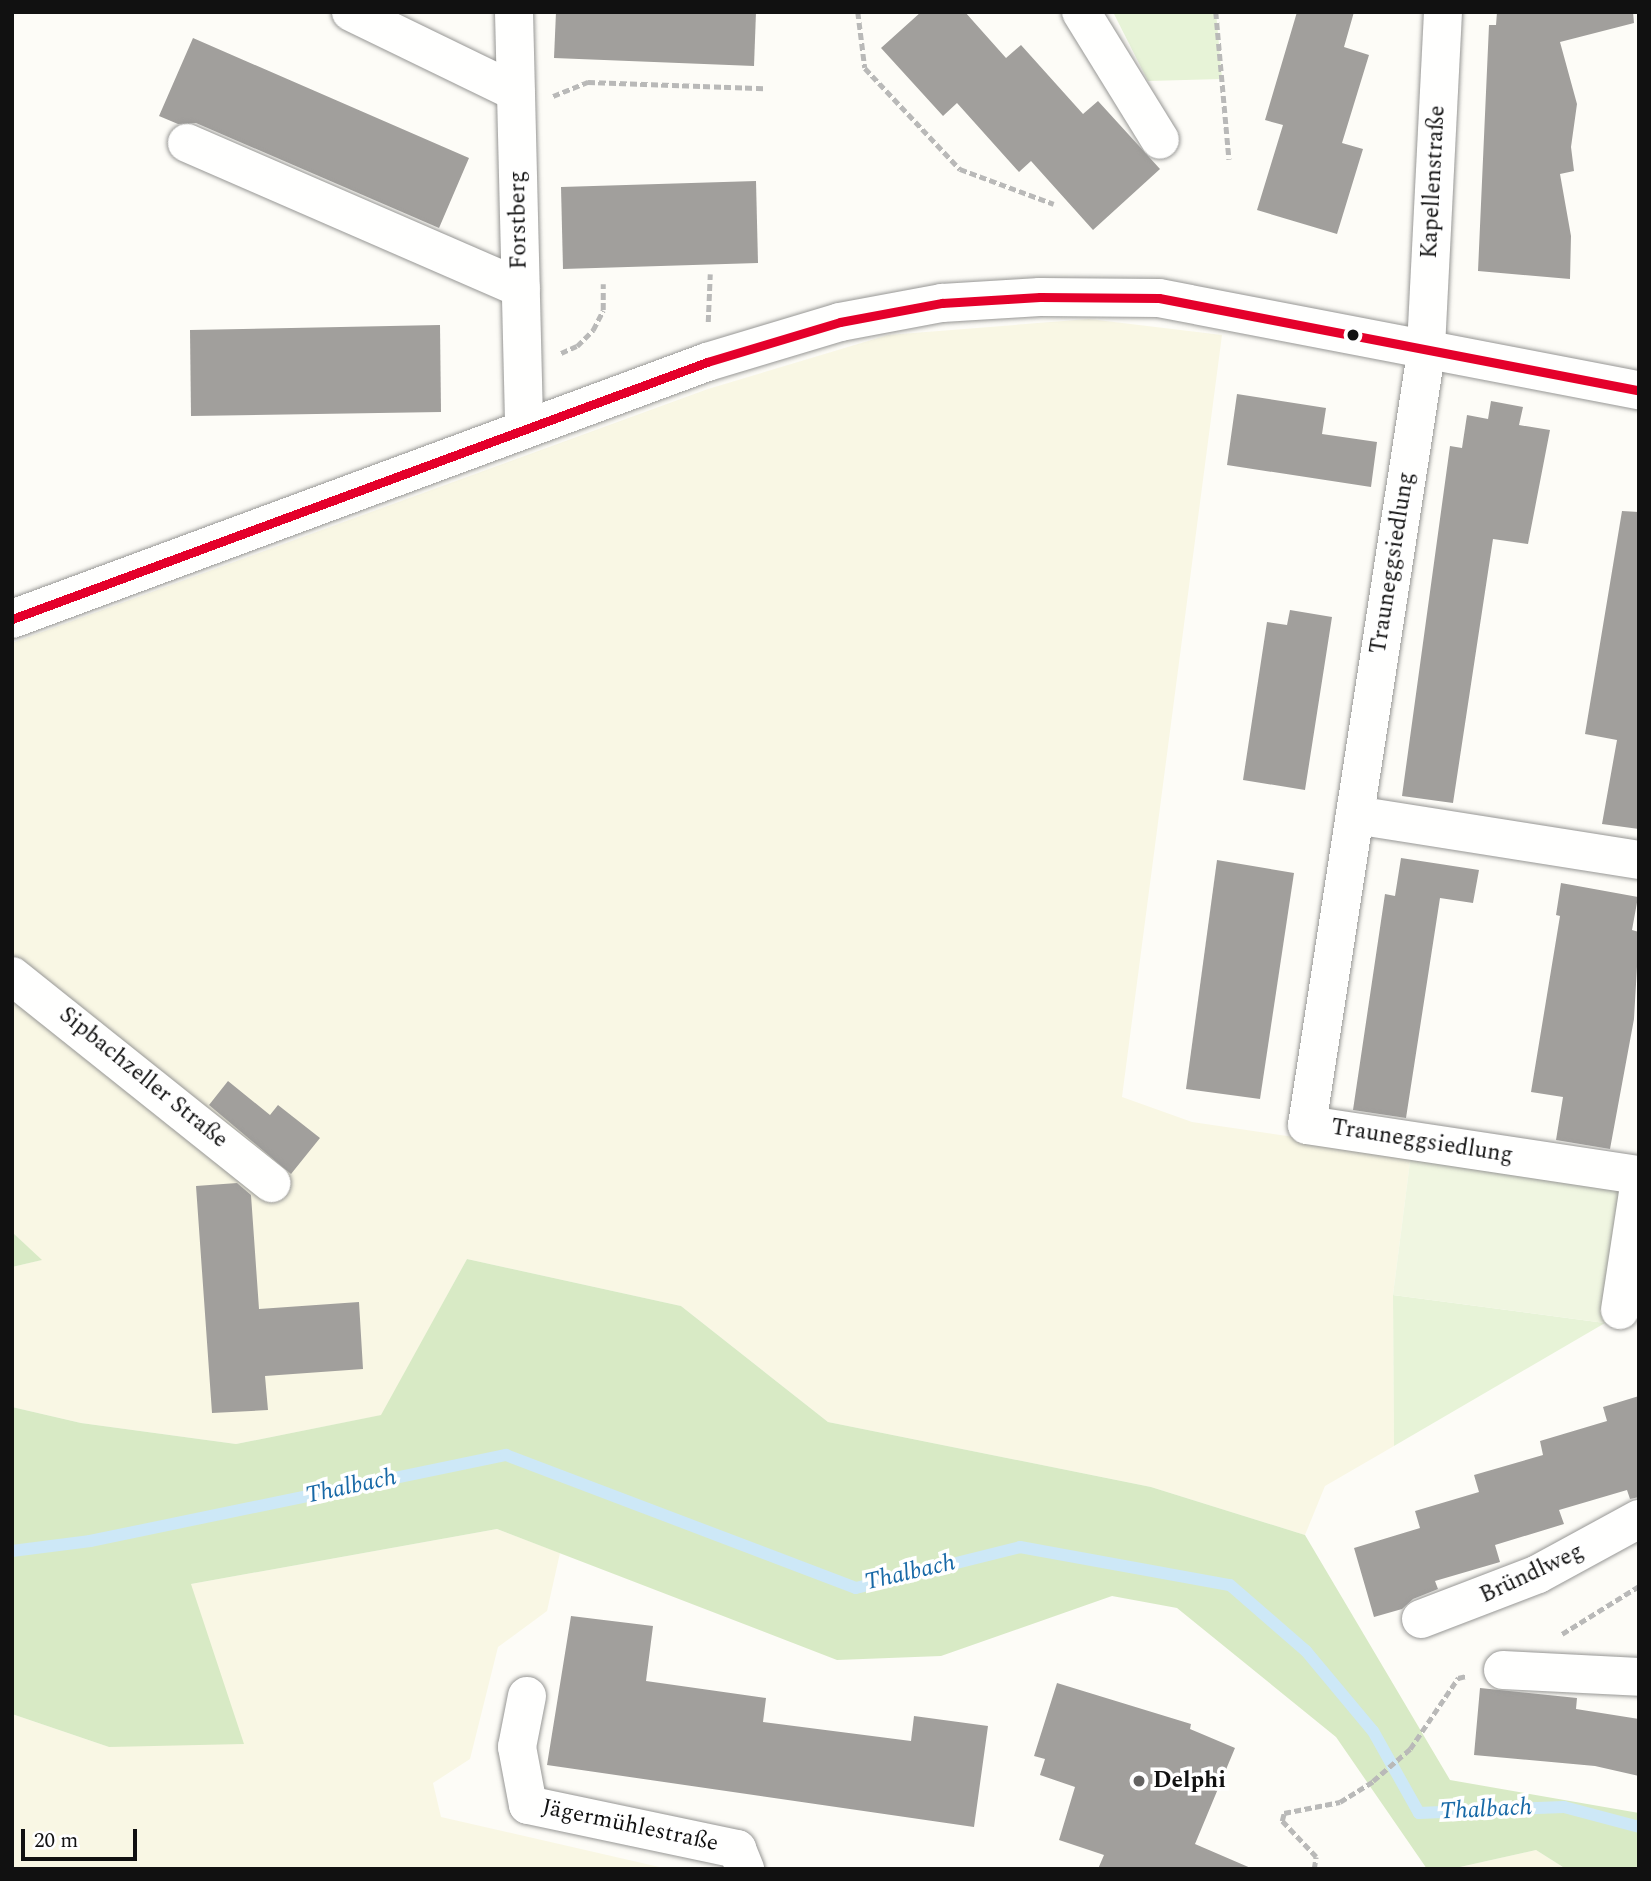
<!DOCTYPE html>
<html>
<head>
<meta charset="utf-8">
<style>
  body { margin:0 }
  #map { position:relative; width:1651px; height:1881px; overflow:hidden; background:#fdfcf7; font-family:Spectral,serif }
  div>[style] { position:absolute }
  .farmland>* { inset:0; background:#f9f7e4 }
  .green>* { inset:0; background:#e7f3d7 }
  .forest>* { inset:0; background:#d8eac5 }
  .pitch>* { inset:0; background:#f0f6e1 }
  .stream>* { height:12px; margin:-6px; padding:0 6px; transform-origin:6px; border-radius:6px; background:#cde8f7 }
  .building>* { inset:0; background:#a19f9c }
  .path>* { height:4.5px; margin-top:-2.25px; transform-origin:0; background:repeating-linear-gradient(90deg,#b9b9b8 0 7px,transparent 0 10.5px) }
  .roads { filter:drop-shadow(0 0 2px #979795) drop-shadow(0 0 2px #979795) }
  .minor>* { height:38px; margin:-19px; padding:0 19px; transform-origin:19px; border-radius:19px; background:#fffffe }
  .bus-1>* { height:9px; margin:-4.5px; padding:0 4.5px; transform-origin:4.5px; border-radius:4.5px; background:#e4002b }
  .dots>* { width:19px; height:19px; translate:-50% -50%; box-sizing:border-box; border:4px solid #fff; border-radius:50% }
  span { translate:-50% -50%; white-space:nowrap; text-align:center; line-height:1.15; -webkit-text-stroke:7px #fff; paint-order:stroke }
  .street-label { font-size:23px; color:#111 }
  .poi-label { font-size:23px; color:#111; font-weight:700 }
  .left { translate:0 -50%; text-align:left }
  .water-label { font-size:24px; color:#1768a6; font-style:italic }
  .frame { position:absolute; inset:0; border:14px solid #111; pointer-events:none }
  .scale { position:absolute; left:21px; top:1829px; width:116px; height:32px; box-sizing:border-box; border:4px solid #111; border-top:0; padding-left:9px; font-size:21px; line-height:24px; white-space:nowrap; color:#111; -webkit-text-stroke:5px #fff; paint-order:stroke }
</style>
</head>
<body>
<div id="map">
  <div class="farmland">
    <i style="clip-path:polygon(1089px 319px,1222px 335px,1122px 1097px,1192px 1122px,1411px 1154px,1393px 1295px,1394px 1446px,1325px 1486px,1305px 1535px,1151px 1487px,828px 1422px,681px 1306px,467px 1259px,382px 1415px,236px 1444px,81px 1423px,12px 1407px,12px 1267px,41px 1260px,12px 1232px,12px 643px,708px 389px,888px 335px)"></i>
    <i style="clip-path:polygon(497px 1529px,560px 1553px,547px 1611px,498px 1647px,470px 1759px,433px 1783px,441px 1817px,668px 1869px,12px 1869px,12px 1714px,109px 1747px,191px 1584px)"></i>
    <i style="clip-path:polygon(1536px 1850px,1566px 1869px,1451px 1869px)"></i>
  </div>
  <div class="green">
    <i style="clip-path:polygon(1113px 12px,1216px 12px,1222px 79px,1148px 81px)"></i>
    <i style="clip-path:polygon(1393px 1295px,1605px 1323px,1394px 1446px)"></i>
  </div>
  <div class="forest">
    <i style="clip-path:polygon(12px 1232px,42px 1260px,12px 1267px)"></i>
    <i style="clip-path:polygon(467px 1259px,681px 1306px,828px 1422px,1151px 1487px,1305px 1535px,1450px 1780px,1639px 1813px,1639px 1869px,1566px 1869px,1536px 1850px,1451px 1869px,1427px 1869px,1336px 1737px,1177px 1608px,1112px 1596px,941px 1656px,837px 1660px,497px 1529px,191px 1584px,244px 1744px,109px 1747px,12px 1714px,12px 1407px,81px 1423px,236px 1444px,381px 1415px)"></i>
  </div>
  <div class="pitch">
    <i style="clip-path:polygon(1411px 1154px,1627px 1187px,1605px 1323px,1393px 1295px)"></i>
  </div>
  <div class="stream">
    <i style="left:12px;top:1551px;width:79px;rotate:-7.3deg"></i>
    <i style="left:90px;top:1541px;width:425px;rotate:-11.7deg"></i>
    <i style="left:506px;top:1455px;width:374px;rotate:20.8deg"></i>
    <i style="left:856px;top:1588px;width:169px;rotate:-14deg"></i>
    <i style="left:1020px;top:1547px;width:213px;rotate:10.3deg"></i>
    <i style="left:1230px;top:1585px;width:101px;rotate:41deg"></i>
    <i style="left:1306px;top:1651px;width:104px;rotate:50.1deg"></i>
    <i style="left:1373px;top:1731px;width:94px;rotate:60.7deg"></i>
    <i style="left:1419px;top:1813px;width:145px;rotate:-2.4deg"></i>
    <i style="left:1564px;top:1807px;width:78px;rotate:14.9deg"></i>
  </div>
  <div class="building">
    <i style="clip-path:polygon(556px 12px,756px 12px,754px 66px,554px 58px)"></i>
    <i style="clip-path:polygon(921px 12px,965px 12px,1006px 58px,1021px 45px,1083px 114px,1098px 101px,1160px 169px,1093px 230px,1031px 161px,1019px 172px,957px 103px,943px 116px,881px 48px)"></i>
    <i style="clip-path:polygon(1297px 12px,1354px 12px,1344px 47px,1369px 55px,1342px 143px,1363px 149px,1337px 234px,1257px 210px,1283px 125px,1265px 120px)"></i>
    <i style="clip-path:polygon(1497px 12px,1633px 12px,1634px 23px,1560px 42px,1577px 104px,1571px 147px,1574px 171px,1560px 174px,1571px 236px,1570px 279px,1478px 271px,1489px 25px,1496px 25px)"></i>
    <i style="clip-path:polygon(193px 38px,469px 158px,439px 228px,196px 123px,178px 124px,159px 116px)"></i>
    <i style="clip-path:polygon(756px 181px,758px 263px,563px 269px,561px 187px)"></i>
    <i style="clip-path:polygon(440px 325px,441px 412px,191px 416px,190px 330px)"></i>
    <i style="clip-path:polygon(1237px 394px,1326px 408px,1322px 434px,1377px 442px,1371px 487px,1227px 465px)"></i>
    <i style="clip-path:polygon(1491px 401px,1523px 407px,1519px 425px,1550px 430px,1528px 544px,1493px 539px,1453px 803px,1402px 796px,1450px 446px,1462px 448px,1467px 415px,1488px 419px)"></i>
    <i style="clip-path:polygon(1622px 511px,1639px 512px,1639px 829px,1602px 824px,1617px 740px,1585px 734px)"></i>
    <i style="clip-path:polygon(1290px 610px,1332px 617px,1305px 790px,1243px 780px,1267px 622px,1287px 625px)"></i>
    <i style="clip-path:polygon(1401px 858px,1479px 870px,1473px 903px,1440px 898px,1406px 1118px,1353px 1110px,1385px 894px,1395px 896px)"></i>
    <i style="clip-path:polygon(1217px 860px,1294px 873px,1260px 1099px,1186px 1089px)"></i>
    <i style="clip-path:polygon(1561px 883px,1638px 897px,1632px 930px,1639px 932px,1634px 1019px,1610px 1149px,1556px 1140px,1563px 1097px,1531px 1092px,1560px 916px,1556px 915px)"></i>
    <i style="clip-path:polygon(228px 1081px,270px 1115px,278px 1105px,320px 1138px,291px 1174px,209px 1105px)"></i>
    <i style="clip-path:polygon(237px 1183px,251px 1195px,259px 1309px,359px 1302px,363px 1369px,265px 1376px,268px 1410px,212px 1413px,196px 1186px)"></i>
    <i style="clip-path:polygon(1639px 1396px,1639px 1497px,1630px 1499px,1627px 1490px,1559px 1510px,1564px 1524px,1495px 1545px,1500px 1562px,1435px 1581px,1438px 1589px,1413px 1599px,1402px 1609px,1374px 1617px,1354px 1548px,1420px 1528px,1415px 1511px,1479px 1492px,1474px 1475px,1543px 1455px,1540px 1441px,1607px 1421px,1603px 1407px)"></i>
    <i style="clip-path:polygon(571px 1616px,653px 1626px,646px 1681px,766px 1698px,763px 1722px,911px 1741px,914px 1716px,988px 1726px,974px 1827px,547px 1765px)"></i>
    <i style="clip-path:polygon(1057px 1683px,1191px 1724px,1190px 1729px,1235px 1748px,1195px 1844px,1253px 1869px,1098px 1869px,1104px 1855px,1059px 1840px,1075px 1787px,1040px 1775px,1045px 1759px,1034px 1756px)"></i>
    <i style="clip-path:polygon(1480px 1688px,1577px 1698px,1576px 1709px,1639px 1719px,1639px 1776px,1595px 1766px,1474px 1755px)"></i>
  </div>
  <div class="path">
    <i style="left:858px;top:12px;width:56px;rotate:82.9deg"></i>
    <i style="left:865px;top:68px;width:139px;rotate:46.8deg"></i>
    <i style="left:960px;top:169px;width:100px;rotate:20.4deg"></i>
    <i style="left:1216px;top:12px;width:148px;rotate:84.9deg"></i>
    <i style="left:553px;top:96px;width:38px;rotate:-22deg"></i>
    <i style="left:588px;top:82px;width:176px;rotate:2deg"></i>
    <i style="left:708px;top:322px;width:48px;rotate:-87.6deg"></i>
    <i style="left:561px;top:353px;width:17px;rotate:-24deg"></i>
    <i style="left:577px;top:346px;width:23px;rotate:-45deg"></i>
    <i style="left:593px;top:330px;width:22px;rotate:-63deg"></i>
    <i style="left:603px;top:310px;width:26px;rotate:-90deg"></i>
    <i style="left:1562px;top:1634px;width:91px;rotate:-31.9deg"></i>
    <i style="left:1314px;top:1869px;width:12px;rotate:-81deg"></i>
    <i style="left:1316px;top:1857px;width:50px;rotate:-133.4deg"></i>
    <i style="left:1282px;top:1821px;width:8px;rotate:-76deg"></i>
    <i style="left:1284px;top:1813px;width:57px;rotate:-11.1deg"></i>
    <i style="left:1340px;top:1802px;width:39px;rotate:-32deg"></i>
    <i style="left:1373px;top:1781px;width:49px;rotate:-40.9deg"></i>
    <i style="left:1410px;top:1749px;width:86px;rotate:-55.9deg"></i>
    <i style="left:1458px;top:1678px;width:8px;rotate:-14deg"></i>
  </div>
  <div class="roads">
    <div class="minor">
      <i style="left:351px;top:12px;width:183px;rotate:25.9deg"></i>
      <i style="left:514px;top:12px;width:416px;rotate:88.6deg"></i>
      <i style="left:1081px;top:12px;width:150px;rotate:58.3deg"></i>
      <i style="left:1443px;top:12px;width:341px;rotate:92.9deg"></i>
      <i style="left:1426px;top:353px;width:781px;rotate:98.76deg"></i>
      <i style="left:1307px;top:1125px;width:336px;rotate:8.6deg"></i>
      <i style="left:187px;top:143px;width:364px;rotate:23.5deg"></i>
      <i style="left:12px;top:619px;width:741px;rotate:-20.29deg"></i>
      <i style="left:707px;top:362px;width:139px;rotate:-16.7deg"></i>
      <i style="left:840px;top:322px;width:104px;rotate:-10.6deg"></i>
      <i style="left:942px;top:303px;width:98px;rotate:-3.5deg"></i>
      <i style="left:1040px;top:297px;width:119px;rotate:0.5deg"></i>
      <i style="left:1159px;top:298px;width:489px;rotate:10.9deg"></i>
      <i style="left:1355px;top:815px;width:288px;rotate:9deg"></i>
      <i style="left:12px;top:976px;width:332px;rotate:38.6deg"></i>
      <i style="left:1620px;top:1310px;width:125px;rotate:-81.3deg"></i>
      <i style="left:1421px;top:1619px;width:125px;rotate:-21deg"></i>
      <i style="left:1538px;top:1574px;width:115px;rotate:-28.6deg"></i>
      <i style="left:1503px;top:1670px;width:136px;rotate:2.9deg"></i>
      <i style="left:527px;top:1696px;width:52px;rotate:101.1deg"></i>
      <i style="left:517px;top:1747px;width:59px;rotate:79.3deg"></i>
      <i style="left:528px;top:1805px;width:214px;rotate:11.9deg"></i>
      <i style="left:737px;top:1849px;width:22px;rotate:68deg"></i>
    </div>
  </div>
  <div class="bus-1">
    <i style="left:12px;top:619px;width:741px;rotate:-20.29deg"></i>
    <i style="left:707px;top:362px;width:139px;rotate:-16.7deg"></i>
    <i style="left:840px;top:322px;width:104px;rotate:-10.6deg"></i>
    <i style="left:942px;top:303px;width:98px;rotate:-3.5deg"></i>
    <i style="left:1040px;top:297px;width:119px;rotate:0.5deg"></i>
    <i style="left:1159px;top:298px;width:489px;rotate:10.9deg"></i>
  </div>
  <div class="dots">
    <i style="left:1353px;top:335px;background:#111"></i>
    <i style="left:1139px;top:1781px;background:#646362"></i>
  </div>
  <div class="street-label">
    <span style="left:1434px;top:182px;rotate:-87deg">Kapellenstraße</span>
    <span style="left:519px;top:220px;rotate:-91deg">Forstberg</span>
    <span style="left:1393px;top:563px;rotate:-81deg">Trauneggsiedlung</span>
    <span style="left:143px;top:1078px;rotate:39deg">Sipbachzeller Straße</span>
    <span style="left:1422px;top:1142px;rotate:9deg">Trauneggsiedlung</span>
    <span style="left:1532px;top:1574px;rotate:-25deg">Bründlweg</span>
    <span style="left:630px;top:1826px;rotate:12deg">Jägermühlestraße</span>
  </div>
  <div class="poi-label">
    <span class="left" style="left:1153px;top:1781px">Delphi</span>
  </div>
  <div class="water-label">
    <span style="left:351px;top:1487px;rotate:-12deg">Thalbach</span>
    <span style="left:910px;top:1573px;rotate:-13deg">Thalbach</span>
    <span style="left:1486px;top:1810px;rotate:-3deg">Thalbach</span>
  </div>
  <div class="frame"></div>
  <div class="scale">20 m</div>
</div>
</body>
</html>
